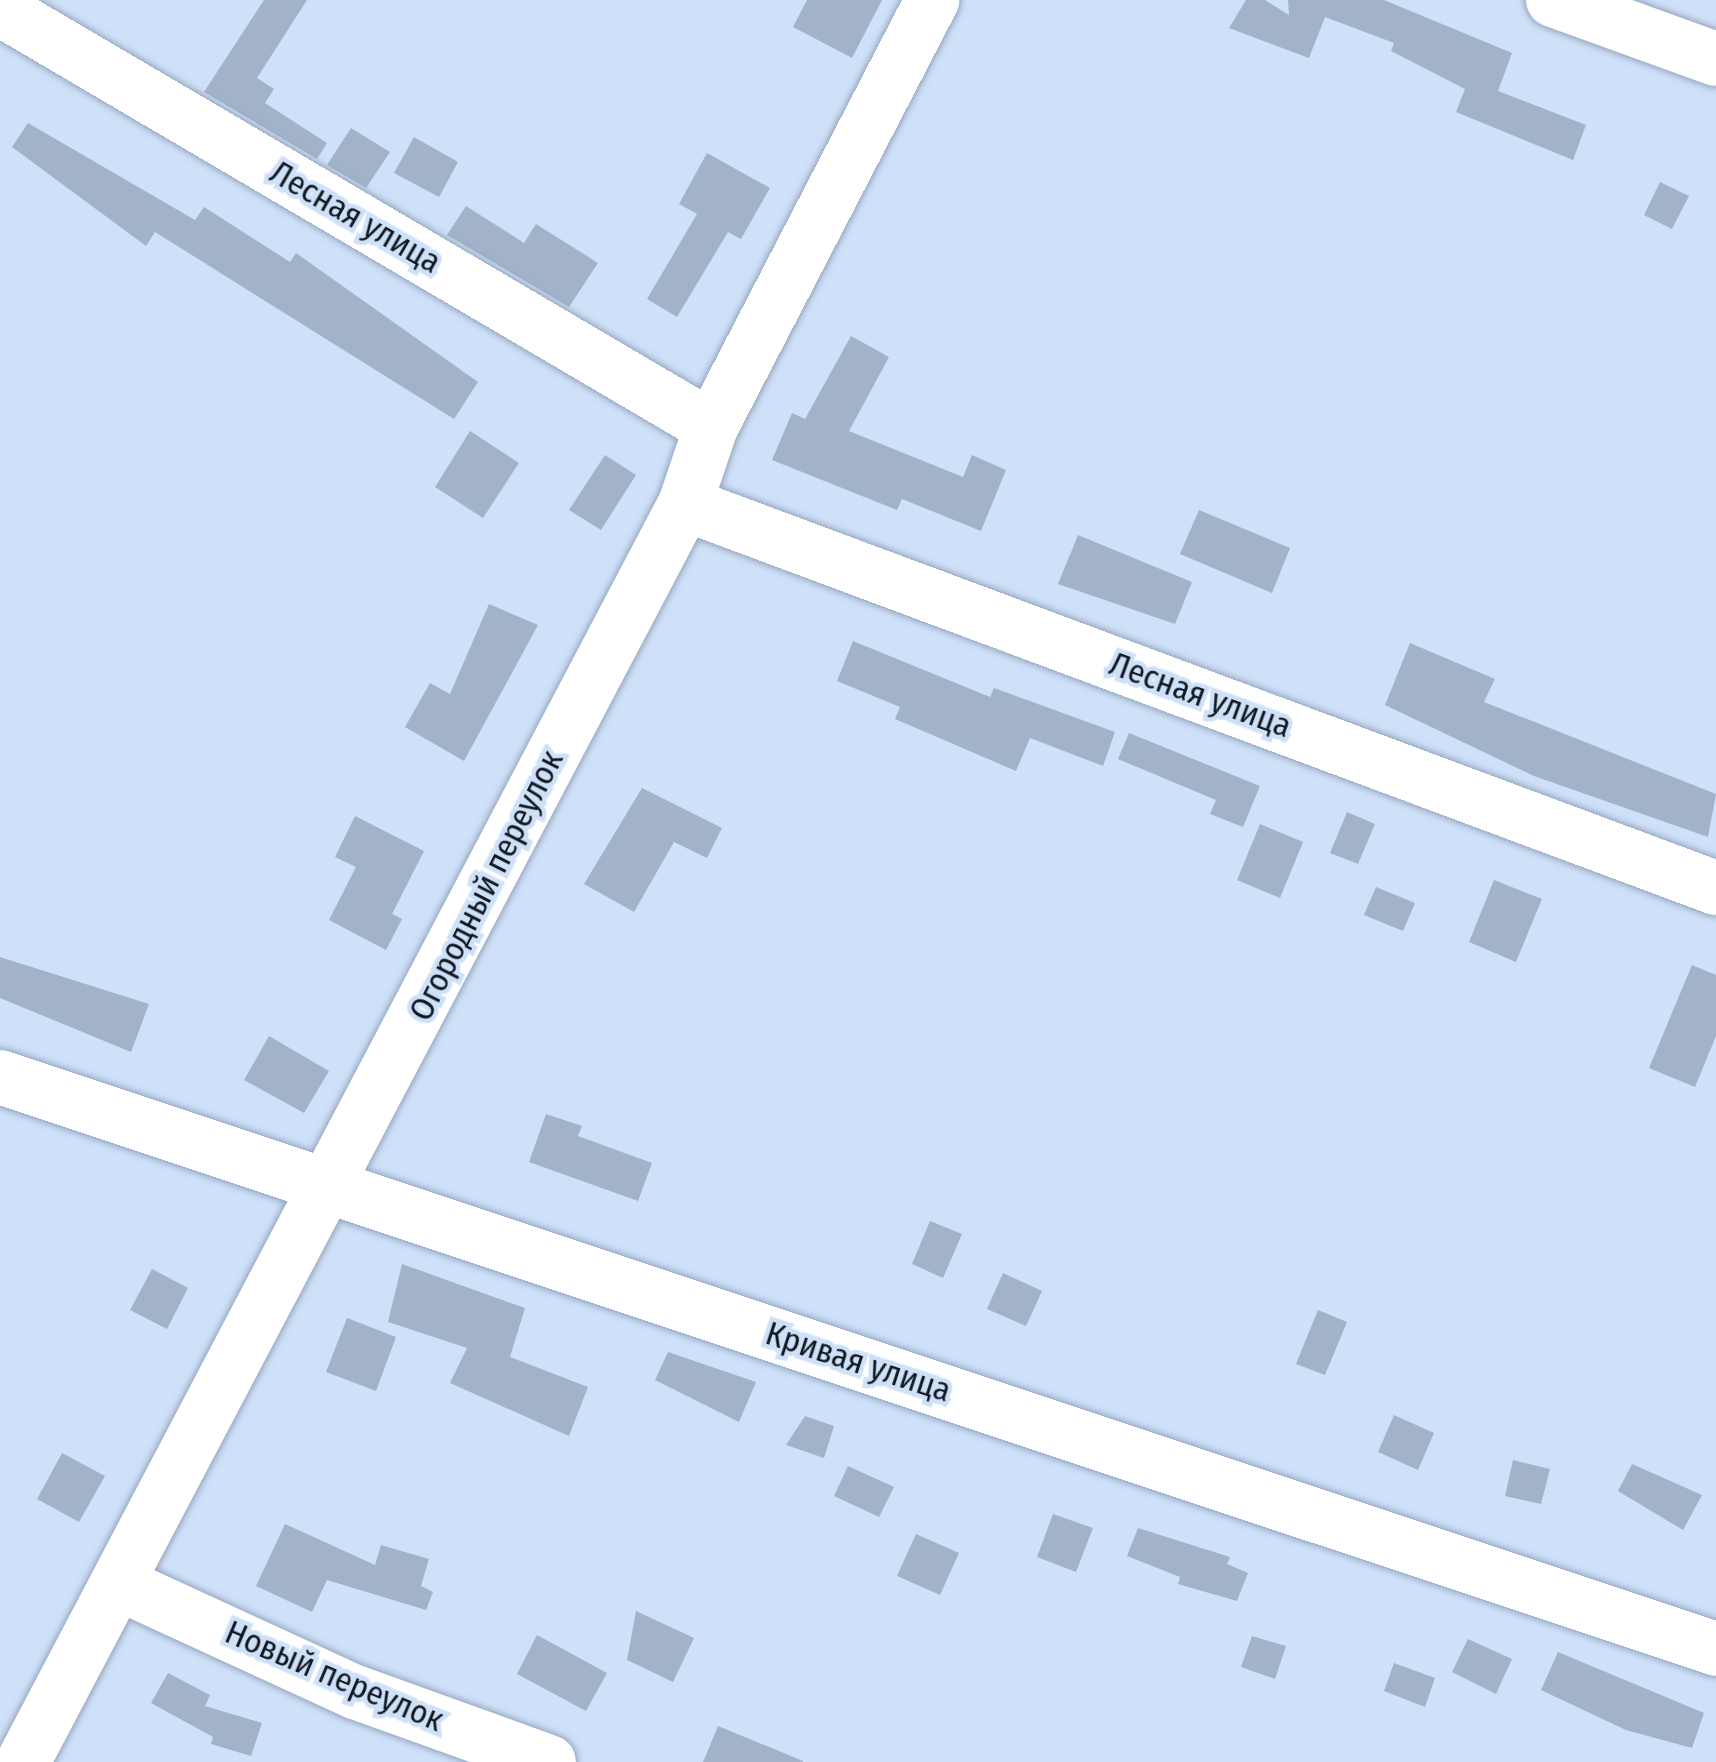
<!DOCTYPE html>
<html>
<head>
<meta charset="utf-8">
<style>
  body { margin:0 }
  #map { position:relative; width:1716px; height:1762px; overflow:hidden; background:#cfe1f9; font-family:"Fira Sans Condensed",sans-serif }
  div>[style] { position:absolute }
  .building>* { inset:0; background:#a1b2c9 }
  .roads { filter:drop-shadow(0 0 3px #96a7be) drop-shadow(0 0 3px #96a7be) }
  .minor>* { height:54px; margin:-27px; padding:0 27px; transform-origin:27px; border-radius:27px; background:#fff }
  span { translate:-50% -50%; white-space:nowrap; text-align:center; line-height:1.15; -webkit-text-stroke:9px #cfe1f9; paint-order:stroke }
  .street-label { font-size:33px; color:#11171f }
</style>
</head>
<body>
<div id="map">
  <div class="building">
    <i style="clip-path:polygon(264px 0,307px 0,257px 78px,274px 89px,265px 103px,327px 143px,317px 159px,204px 92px)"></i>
    <i style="clip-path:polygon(807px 0,882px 0,852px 58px,793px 27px)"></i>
    <i style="clip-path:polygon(1246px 0,1265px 0,1289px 15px,1288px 0,1384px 0,1512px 53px,1498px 91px,1586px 125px,1573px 160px,1456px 112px,1465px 89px,1391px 51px,1394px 43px,1325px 17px,1309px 58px,1229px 28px)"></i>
    <i style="clip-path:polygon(28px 123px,195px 220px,204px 207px,290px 262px,296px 253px,478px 382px,454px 419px,155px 232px,146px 246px,12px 147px)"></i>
    <i style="clip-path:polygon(351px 128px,390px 152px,366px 188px,327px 165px)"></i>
    <i style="clip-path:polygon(414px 137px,458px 162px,439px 197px,394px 173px)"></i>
    <i style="clip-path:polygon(707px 153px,770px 188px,741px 239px,728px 232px,677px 317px,647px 299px,697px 214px,679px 204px)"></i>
    <i style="clip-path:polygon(1660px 182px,1689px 196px,1672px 229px,1644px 215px)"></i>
    <i style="clip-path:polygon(466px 206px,524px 243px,536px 224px,598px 263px,569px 307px,447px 235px)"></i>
    <i style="clip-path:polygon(851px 336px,889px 357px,849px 431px,963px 477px,972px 455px,1006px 470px,981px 531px,902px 499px,897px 510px,772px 460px,792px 413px,805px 419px)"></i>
    <i style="clip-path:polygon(470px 431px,519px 463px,483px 518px,435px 487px)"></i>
    <i style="clip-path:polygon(605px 455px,636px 475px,601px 530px,569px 510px)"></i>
    <i style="clip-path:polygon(1199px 510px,1290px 548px,1272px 593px,1180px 554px)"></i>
    <i style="clip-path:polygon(1078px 535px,1192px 582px,1175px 624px,1058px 584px)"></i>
    <i style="clip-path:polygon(489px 604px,538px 625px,464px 761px,405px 727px,430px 683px,450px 694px)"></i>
    <i style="clip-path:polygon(853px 641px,990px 697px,994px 688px,1115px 732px,1103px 766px,1030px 738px,1016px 771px,895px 719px,900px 707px,837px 681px)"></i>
    <i style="clip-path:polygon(1410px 643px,1495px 679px,1484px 702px,1716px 794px,1708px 837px,1534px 776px,1385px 705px)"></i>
    <i style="clip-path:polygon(1129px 733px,1260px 786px,1243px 827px,1210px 814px,1216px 800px,1118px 759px)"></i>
    <i style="clip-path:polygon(642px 788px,722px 828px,707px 858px,674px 842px,634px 912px,584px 884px)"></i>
    <i style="clip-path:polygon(1347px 812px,1375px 824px,1358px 864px,1330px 853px)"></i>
    <i style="clip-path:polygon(355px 816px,424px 851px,392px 914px,402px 919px,386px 950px,329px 920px,356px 867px,335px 857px)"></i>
    <i style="clip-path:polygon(1260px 824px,1303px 842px,1280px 898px,1237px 880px)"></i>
    <i style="clip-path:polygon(1494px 880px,1542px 899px,1516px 962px,1469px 942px)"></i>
    <i style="clip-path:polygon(1376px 887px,1415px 903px,1403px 931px,1364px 915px)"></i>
    <i style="clip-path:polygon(0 957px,149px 1004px,131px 1052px,0 998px)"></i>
    <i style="clip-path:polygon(1692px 965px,1716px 975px,1716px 1036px,1695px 1087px,1649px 1068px)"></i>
    <i style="clip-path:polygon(269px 1036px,329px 1071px,304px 1113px,244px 1080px)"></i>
    <i style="clip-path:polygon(546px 1114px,582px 1126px,578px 1136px,652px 1163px,638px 1201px,529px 1162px)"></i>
    <i style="clip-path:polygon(930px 1221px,962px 1234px,943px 1278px,912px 1264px)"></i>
    <i style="clip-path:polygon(402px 1264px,525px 1308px,510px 1357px,588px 1387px,569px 1436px,450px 1383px,467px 1348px,388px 1322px)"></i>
    <i style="clip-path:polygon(152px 1269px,188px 1288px,167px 1329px,130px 1310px)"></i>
    <i style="clip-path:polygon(1003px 1273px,1042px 1291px,1026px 1326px,987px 1309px)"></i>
    <i style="clip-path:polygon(1318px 1310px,1347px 1322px,1325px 1375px,1296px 1364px)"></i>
    <i style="clip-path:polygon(347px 1318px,396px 1337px,376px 1391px,326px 1372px)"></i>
    <i style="clip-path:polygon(668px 1352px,756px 1382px,739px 1422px,655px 1380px)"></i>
    <i style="clip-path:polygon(1394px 1415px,1434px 1433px,1418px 1470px,1378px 1452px)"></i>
    <i style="clip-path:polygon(805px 1416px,834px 1426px,824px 1458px,786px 1445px)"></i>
    <i style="clip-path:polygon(62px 1453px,105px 1476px,79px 1522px,37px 1499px)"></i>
    <i style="clip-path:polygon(1513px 1460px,1550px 1469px,1541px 1504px,1505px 1496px)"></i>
    <i style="clip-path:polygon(1632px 1464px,1702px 1495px,1683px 1530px,1618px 1491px)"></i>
    <i style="clip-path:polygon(848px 1466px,894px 1487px,879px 1517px,834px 1496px)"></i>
    <i style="clip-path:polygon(1053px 1514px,1093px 1528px,1076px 1572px,1037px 1557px)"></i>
    <i style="clip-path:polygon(285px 1524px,375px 1565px,381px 1545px,429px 1559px,421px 1586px,433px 1592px,426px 1610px,327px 1580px,312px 1612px,256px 1586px)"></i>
    <i style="clip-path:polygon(1138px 1528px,1230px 1557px,1227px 1564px,1248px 1573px,1237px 1601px,1178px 1584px,1180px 1577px,1127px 1556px)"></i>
    <i style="clip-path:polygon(916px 1534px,959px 1553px,940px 1595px,897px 1576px)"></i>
    <i style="clip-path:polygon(636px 1611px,694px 1638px,673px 1682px,627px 1660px)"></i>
    <i style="clip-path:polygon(537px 1635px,607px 1673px,586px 1711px,517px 1674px)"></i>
    <i style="clip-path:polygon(1252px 1636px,1286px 1646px,1275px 1679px,1241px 1667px)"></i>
    <i style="clip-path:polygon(1468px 1639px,1512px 1659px,1496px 1694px,1452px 1672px)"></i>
    <i style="clip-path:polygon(1558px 1652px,1704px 1713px,1692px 1748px,1626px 1730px,1541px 1690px)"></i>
    <i style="clip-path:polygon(1394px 1663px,1435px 1678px,1425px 1707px,1384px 1691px)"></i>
    <i style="clip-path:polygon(168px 1673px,210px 1695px,205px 1706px,262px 1723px,251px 1756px,211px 1744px,213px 1737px,151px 1703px)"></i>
    <i style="clip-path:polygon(718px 1726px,803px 1761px,803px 1762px,703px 1762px)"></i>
  </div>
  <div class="roads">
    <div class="minor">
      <i style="left:1553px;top:0;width:173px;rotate:19.9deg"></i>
      <i style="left:0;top:9px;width:825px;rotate:30.45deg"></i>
      <i style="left:685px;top:504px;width:1100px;rotate:20.43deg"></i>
      <i style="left:0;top:1077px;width:1809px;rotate:18.43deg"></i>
      <i style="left:122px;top:1585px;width:256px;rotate:24.7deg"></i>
      <i style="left:355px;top:1692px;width:206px;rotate:19.8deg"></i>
      <i style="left:23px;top:1762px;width:1422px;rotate:-62.25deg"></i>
      <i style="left:685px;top:504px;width:81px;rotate:-71.3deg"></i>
      <i style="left:711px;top:427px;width:481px;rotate:-62.6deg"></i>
    </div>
  </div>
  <div class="street-label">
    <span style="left:355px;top:218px;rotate:30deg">Лесная улица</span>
    <span style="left:1200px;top:696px;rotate:20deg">Лесная улица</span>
    <span style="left:487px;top:886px;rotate:-63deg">Огородный переулок</span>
    <span style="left:858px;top:1363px;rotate:18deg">Кривая улица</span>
    <span style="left:334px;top:1677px;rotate:23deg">Новый переулок</span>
  </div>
</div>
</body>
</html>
